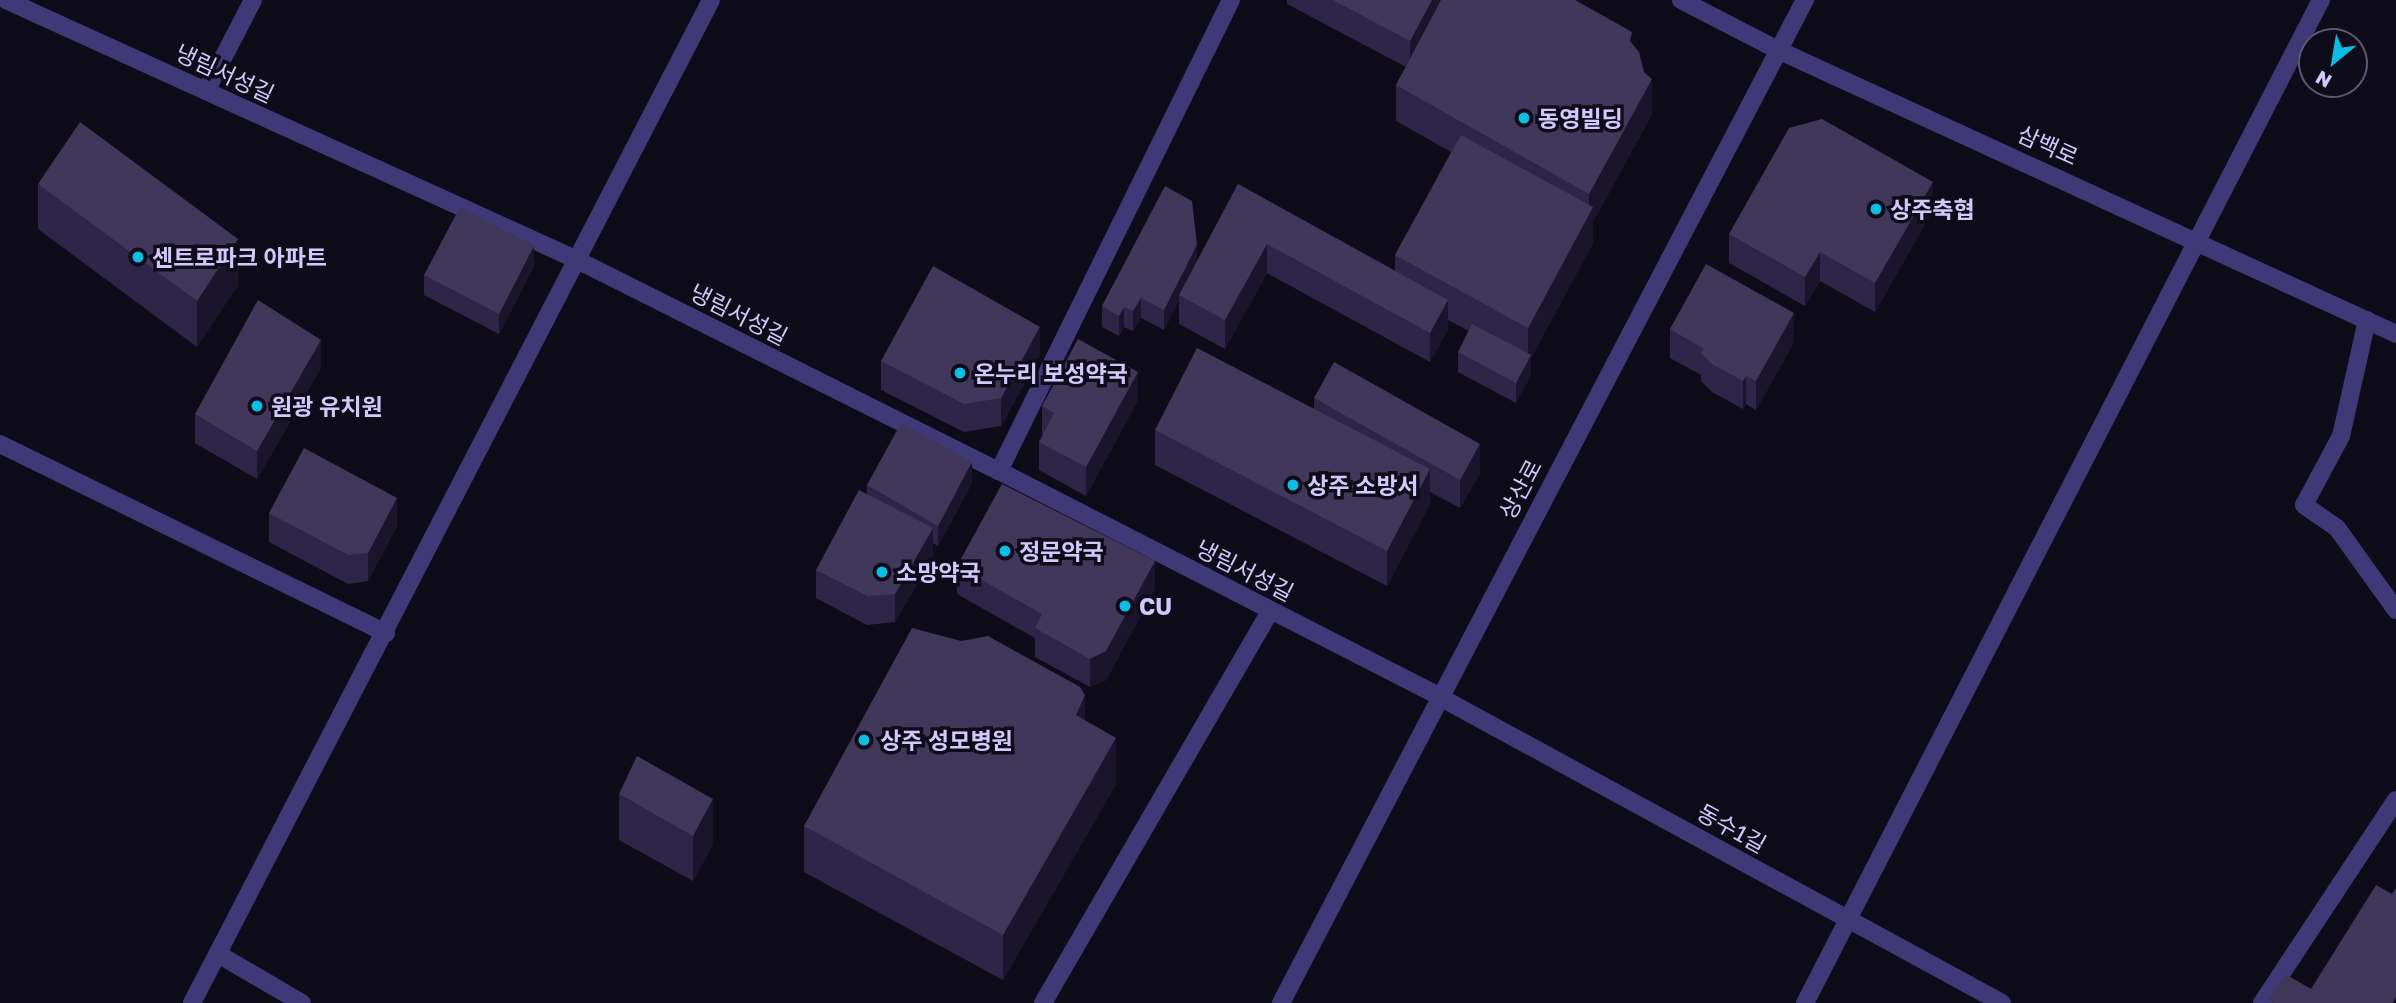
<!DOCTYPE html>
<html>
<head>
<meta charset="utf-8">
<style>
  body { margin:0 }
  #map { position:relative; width:2396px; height:1003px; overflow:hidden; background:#0f0c1a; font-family:"Golos Text","Noto Sans KR",sans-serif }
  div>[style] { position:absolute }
  .minor>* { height:18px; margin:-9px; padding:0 9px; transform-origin:9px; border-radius:9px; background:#403977 }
  .wall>* { inset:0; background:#2e2548 }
  .shaded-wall>* { inset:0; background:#1a142d }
  .building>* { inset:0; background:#40375b }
  .dots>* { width:19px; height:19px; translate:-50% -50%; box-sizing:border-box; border:4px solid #0f0c1a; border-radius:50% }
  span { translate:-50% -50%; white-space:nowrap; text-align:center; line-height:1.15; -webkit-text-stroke:7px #0f0c1a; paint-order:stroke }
  .street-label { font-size:23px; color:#d2c8fc }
  .poi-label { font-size:23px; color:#d2c8fc; font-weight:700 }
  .left { translate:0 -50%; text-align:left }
  .north { position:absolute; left:2298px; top:28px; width:70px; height:70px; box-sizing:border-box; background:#0f0c1a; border:2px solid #5d5774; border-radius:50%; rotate:210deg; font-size:19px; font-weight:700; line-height:28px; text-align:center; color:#d2c8fc }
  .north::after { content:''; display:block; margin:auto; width:24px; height:32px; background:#0cbde3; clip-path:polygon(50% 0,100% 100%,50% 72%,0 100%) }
</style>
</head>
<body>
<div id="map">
  <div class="minor">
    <i style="left:6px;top:0;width:625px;rotate:24.47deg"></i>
    <i style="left:575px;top:259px;width:474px;rotate:26.6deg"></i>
    <i style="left:999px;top:471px;width:493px;rotate:27.1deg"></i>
    <i style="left:1438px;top:696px;width:642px;rotate:28.56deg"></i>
    <i style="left:1681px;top:0;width:109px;rotate:27.3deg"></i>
    <i style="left:1778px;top:50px;width:680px;rotate:24.68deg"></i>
    <i style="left:206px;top:91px;width:102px;rotate:-62.7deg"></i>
    <i style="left:2367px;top:320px;width:119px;rotate:102.6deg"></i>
    <i style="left:2341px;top:436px;width:78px;rotate:118.2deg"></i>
    <i style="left:2304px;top:505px;width:40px;rotate:34.9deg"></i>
    <i style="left:2337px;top:528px;width:101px;rotate:54.3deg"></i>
    <i style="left:0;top:444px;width:430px;rotate:26.1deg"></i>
    <i style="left:999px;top:471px;width:525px;rotate:-63.78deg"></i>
    <i style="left:218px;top:954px;width:97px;rotate:30.3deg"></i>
    <i style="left:192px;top:1003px;width:1129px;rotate:-62.64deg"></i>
    <i style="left:1043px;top:1003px;width:454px;rotate:-59.9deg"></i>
    <i style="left:1281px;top:1003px;width:1132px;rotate:-62.42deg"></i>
    <i style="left:1805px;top:1003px;width:1128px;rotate:-62.78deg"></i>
    <i style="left:2262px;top:1003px;width:243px;rotate:-56.6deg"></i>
  </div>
  <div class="wall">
    <i style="clip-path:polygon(1287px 0,1575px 0,1632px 44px,1652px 114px,1593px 222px,1593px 243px,1531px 358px,1531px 375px,1516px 403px,1458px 372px,1458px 352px,1469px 331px,1448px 320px,1448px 329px,1430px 362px,1267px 273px,1225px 349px,1179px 324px,1179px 300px,1164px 330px,1141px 318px,1133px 331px,1124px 327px,1119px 336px,1102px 327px,1102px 306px,1197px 261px,1238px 184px,1395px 271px,1395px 255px,1451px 152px,1396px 121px,1396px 85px,1406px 67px,1287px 4px)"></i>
    <i style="clip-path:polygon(38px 184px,238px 285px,197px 347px,38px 229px)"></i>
    <i style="clip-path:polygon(1933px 210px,1875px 312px,1820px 281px,1805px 306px,1729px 263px,1729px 234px)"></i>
    <i style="clip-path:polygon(534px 266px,499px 334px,424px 295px,424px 275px)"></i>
    <i style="clip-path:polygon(1670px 329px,1794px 342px,1756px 410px,1746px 404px,1743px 409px,1712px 392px,1701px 381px,1701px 375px,1670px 358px)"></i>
    <i style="clip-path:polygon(1040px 355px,1001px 426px,964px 432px,881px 390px,881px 361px)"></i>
    <i style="clip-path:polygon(321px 368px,257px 479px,195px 443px,195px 414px)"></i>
    <i style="clip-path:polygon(1314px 398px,1480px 473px,1460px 508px,1430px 492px,1430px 504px,1387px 586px,1155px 465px,1155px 430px,1314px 408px)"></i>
    <i style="clip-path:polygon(1138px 400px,1086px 496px,1039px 470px,1039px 442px,1043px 435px,1042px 435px,1042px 406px)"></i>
    <i style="clip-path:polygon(972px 483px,938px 546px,933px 543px,933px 556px,895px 622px,867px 625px,816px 598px,816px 570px,867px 494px,867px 485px)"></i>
    <i style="clip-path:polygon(269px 513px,397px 526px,368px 581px,348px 584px,269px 542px)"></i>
    <i style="clip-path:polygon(957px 566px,1155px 589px,1106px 680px,1090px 687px,1035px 657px,1035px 638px,957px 594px)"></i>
    <i style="clip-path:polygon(1085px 721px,1116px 784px,1003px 980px,804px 872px,804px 826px)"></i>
    <i style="clip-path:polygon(619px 794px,713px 844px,693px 881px,619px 840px)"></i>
  </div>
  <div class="shaded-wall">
    <i style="clip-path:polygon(1432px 0,1447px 0,1410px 69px,1410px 41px)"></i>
    <i style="clip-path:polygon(1652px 79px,1652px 114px,1593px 222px,1593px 243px,1531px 358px,1531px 375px,1516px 403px,1516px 383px,1528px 361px,1528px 328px,1589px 215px,1589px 194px)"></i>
    <i style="clip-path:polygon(1933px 182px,1933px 210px,1875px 312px,1875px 283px)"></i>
    <i style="clip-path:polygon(238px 239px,238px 285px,197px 347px,197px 301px)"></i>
    <i style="clip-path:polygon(1267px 244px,1267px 273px,1225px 349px,1225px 320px)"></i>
    <i style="clip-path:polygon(1197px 245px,1197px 265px,1179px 295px,1179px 300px,1164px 330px,1164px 310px)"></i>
    <i style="clip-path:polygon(534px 246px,534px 266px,499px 334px,499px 314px)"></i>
    <i style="clip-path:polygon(1820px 252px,1820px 281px,1805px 306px,1805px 277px)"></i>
    <i style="clip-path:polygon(1141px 298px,1141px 318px,1133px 331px,1133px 311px)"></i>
    <i style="clip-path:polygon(1448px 300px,1448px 329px,1430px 362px,1430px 333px)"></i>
    <i style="clip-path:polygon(1124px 307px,1124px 327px,1119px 336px,1119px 316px)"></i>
    <i style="clip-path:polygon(1794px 313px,1794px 342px,1756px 410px,1756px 381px)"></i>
    <i style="clip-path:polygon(1040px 327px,1040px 355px,1001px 426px,1001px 398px)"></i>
    <i style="clip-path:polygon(321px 340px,321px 368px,257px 479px,257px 451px)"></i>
    <i style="clip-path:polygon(1138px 372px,1138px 400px,1086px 496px,1086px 467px)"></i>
    <i style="clip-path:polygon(1746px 376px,1746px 404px,1743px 409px,1743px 381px)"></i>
    <i style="clip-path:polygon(1480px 444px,1480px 473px,1460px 508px,1460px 480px)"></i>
    <i style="clip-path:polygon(972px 462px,972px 483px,938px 546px,938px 526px)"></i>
    <i style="clip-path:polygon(1430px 469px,1430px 504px,1387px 586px,1387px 551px)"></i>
    <i style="clip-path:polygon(397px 498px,397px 526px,368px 581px,368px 553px)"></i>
    <i style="clip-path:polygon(933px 528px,933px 556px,895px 622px,895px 594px)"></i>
    <i style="clip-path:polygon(1155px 561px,1155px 589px,1106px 680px,1090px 687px,1090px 659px)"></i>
    <i style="clip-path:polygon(1085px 695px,1085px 741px,1076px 715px)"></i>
    <i style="clip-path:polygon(1116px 738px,1116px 784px,1003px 980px,1003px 935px)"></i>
    <i style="clip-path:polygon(713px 799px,713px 844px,693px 881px,693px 836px)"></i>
  </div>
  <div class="building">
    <i style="clip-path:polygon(1333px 0,1432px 0,1410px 41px)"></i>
    <i style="clip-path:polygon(1441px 0,1575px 0,1632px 32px,1630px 41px,1639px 52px,1644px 72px,1652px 79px,1589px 194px,1396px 85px)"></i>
    <i style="clip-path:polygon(1822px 119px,1933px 182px,1875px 283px,1820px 252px,1805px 277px,1729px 234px,1789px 128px)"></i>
    <i style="clip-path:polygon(80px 122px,238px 239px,197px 301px,38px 184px)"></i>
    <i style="clip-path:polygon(1461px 135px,1593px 207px,1528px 328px,1395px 255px)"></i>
    <i style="clip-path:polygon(1238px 184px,1448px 300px,1430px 333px,1267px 244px,1225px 320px,1179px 295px)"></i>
    <i style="clip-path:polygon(1165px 186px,1192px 201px,1197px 245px,1164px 310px,1141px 298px,1133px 311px,1124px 307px,1119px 316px,1102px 306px)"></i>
    <i style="clip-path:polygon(460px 207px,534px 246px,499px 314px,424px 275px)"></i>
    <i style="clip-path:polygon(1706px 264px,1794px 313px,1756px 381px,1746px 376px,1743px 381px,1712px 364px,1701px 353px,1704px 349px,1670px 329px)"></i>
    <i style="clip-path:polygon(933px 266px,1040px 327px,1001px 398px,964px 404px,881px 361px)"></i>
    <i style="clip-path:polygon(258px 300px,321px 340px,257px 451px,195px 414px)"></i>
    <i style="clip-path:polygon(1472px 324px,1531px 355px,1516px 383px,1458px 352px)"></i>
    <i style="clip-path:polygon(1078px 339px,1138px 372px,1086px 467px,1039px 442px,1054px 413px,1042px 406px)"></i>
    <i style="clip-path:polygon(1197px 348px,1430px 469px,1387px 551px,1155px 430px)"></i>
    <i style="clip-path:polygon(1334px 362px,1480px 444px,1460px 480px,1314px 398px)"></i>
    <i style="clip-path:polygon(901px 423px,972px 462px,938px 526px,867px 485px)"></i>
    <i style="clip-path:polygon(304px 448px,397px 498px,368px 553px,348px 555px,269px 513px)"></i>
    <i style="clip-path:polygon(1002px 484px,1155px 561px,1106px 651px,1090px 659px,1035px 628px,1042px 614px,957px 566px)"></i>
    <i style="clip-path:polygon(859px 490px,933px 528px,895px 594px,867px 596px,816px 570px)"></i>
    <i style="clip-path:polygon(912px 628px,961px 641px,988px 636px,1080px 687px,1085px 695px,1076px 715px,1116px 738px,1003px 935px,804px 826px)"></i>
    <i style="clip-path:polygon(637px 756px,713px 799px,693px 836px,619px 794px)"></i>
    <i style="clip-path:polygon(2376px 885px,2392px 894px,2396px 888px,2396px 997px,2393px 1003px,2274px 1003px,2268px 1000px,2285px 974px,2311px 989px)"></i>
  </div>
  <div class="dots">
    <i style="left:1524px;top:118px;background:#0cbde3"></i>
    <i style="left:1876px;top:209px;background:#0cbde3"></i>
    <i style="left:138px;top:257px;background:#0cbde3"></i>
    <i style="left:960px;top:373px;background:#0cbde3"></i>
    <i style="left:257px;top:406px;background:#0cbde3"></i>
    <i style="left:1293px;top:485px;background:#0cbde3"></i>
    <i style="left:1005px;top:551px;background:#0cbde3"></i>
    <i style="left:882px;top:572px;background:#0cbde3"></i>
    <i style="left:1125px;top:606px;background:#0cbde3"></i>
    <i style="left:864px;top:740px;background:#0cbde3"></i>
  </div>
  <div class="street-label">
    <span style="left:225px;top:73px;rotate:25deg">냉림서성길</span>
    <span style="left:2048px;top:145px;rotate:24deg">삼백로</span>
    <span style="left:739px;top:314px;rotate:27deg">냉림서성길</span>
    <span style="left:1520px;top:489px;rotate:-62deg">상산로</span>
    <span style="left:1245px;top:570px;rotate:27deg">냉림서성길</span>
    <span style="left:1732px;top:828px;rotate:29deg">동수1길</span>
  </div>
  <div class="poi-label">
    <span class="left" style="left:1538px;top:118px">동영빌딩</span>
    <span class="left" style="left:1890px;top:209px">상주축협</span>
    <span class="left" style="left:152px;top:257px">센트로파크 아파트</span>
    <span class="left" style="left:974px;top:373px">온누리 보성약국</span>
    <span class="left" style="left:271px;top:406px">원광 유치원</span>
    <span class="left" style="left:1307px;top:485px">상주 소방서</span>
    <span class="left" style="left:1019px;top:551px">정문약국</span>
    <span class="left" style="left:896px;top:572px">소망약국</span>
    <span class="left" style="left:1139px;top:606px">CU</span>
    <span class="left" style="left:880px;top:740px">상주 성모병원</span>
  </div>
  <div class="north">N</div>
</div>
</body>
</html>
